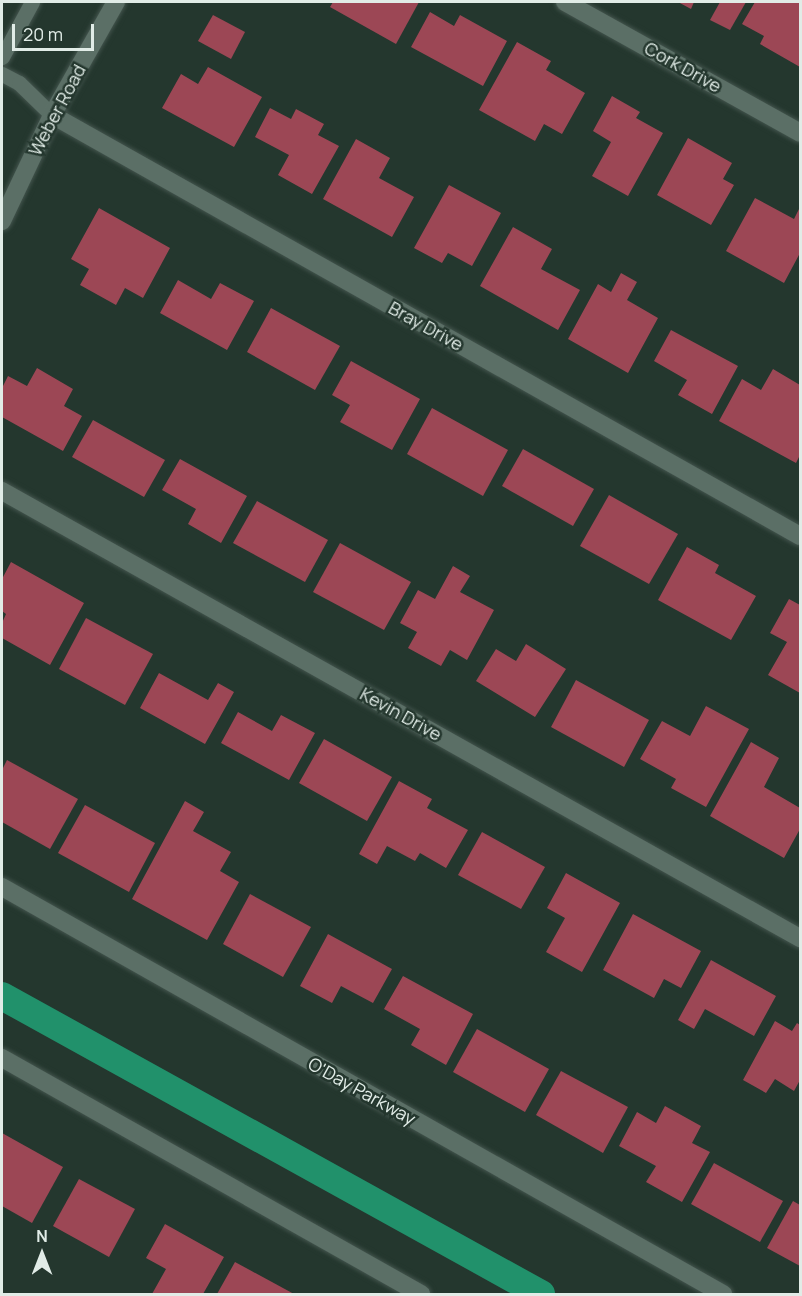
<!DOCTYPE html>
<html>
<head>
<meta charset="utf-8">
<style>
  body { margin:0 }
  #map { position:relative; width:802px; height:1296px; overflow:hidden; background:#24372e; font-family:Manrope,sans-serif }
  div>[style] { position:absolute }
  .canal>* { height:28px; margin:-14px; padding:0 14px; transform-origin:14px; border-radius:14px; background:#21916b }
  .building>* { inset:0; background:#9c4755 }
  .roads { filter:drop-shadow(0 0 2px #43544d) drop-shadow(0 0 2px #43544d) }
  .service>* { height:15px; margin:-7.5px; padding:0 7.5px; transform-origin:7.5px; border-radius:7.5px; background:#5b6f66 }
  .minor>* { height:18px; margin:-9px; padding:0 9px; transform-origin:9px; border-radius:9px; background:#5b6f66 }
  .tertiary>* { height:18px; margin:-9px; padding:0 9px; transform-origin:9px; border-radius:9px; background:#5b6f66 }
  .secondary>* { height:18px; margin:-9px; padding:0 9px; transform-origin:9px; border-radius:9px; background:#5b6f66 }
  span { translate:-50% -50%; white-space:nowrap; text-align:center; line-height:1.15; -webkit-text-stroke:5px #24372e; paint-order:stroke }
  .street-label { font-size:18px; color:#e1ece7 }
  .frame { position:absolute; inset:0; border:3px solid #e1ece7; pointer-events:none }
  .north { position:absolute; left:12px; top:1224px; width:60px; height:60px; -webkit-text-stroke:4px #24372e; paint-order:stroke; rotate:0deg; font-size:16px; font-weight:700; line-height:24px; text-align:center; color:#e1ece7 }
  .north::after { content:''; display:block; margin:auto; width:21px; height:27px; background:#e1ece7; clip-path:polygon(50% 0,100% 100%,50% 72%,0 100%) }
  .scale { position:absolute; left:12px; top:24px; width:82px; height:27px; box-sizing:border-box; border:3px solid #e1ece7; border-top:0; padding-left:8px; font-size:18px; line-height:21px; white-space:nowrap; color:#e1ece7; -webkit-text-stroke:4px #24372e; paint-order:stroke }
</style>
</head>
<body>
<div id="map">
  <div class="canal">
    <i style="left:2px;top:996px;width:616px;rotate:28.94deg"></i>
  </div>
  <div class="building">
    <i style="clip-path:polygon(333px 2px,419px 2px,396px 44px,330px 7px)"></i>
    <i style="clip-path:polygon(678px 2px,694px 2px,691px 9px)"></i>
    <i style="clip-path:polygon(720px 2px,746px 2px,730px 30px,710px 20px)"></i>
    <i style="clip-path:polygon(755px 2px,800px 2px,800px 67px,760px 44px,764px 36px,742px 24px)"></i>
    <i style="clip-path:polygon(430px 12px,454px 26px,460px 15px,507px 41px,483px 86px,411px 47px)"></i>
    <i style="clip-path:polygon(213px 15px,245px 32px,231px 59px,198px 41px)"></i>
    <i style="clip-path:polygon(517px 42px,551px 61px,546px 70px,585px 93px,562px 134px,544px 124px,535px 141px,479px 110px)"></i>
    <i style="clip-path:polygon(208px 67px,262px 97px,234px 147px,162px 108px,181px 74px,198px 84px)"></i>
    <i style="clip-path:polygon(612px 96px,640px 112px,636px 118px,663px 133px,628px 196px,592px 176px,611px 142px,593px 131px)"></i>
    <i style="clip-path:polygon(270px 108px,291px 119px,296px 109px,324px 124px,318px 135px,339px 146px,312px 194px,278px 175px,289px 155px,255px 137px)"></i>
    <i style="clip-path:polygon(688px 138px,732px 163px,723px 179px,734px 185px,711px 225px,657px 195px)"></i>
    <i style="clip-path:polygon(356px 139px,390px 158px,379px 178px,414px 197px,392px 237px,323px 199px)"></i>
    <i style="clip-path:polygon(449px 185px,501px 213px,472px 266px,448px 253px,442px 263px,414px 248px)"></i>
    <i style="clip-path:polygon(755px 198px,794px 219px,800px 207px,800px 253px,784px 283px,726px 251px)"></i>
    <i style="clip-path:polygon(99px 208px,170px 248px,143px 298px,125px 288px,116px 305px,80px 285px,89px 269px,71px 259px)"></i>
    <i style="clip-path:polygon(513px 227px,552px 249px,541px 269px,580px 290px,558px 330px,480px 286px)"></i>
    <i style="clip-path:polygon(621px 273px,637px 282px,627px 300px,658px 318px,628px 373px,568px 339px,598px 284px,611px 292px)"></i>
    <i style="clip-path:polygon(178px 280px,211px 299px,220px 283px,254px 301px,227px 350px,160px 313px)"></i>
    <i style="clip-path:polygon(271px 308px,340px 346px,315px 390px,247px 352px)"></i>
    <i style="clip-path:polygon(671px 330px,738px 366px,712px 414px,678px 395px,687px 380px,654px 361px)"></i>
    <i style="clip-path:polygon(351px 361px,420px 399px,392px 450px,340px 422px,350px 405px,332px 395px)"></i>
    <i style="clip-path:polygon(37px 368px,73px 389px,64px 406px,82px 416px,63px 451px,2px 417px,2px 388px,8px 376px,27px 386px)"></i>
    <i style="clip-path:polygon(773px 369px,800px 385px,800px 455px,796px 463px,719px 421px,742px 379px,761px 390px)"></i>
    <i style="clip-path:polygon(432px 408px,508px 450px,483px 496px,407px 454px)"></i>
    <i style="clip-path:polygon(93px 420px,165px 460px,144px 497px,72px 457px)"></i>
    <i style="clip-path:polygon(523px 449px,594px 489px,573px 526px,502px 486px)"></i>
    <i style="clip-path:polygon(180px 459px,247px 496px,221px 543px,188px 524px,196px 509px,162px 490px)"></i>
    <i style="clip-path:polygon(609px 495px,678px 534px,649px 584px,580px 546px)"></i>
    <i style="clip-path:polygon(257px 501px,328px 540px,305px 582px,233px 543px)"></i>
    <i style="clip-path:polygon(340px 543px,411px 582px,384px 630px,313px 592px)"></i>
    <i style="clip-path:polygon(687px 547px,719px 565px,715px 573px,756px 596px,731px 640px,658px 600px)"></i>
    <i style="clip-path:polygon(11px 562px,84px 603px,50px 665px,2px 638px,2px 623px,6px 614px,2px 611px,2px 579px)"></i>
    <i style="clip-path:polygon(453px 566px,470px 576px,460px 592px,494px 610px,467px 660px,450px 650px,441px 666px,408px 648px,417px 632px,400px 623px,418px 590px,435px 599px)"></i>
    <i style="clip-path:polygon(789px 599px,800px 605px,800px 693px,768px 675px,787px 642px,770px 633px)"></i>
    <i style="clip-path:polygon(86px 618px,153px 654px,125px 705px,59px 669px)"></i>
    <i style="clip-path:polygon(526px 644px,566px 669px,535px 717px,476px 681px,496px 649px,516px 661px)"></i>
    <i style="clip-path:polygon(159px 673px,208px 700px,218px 683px,234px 692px,205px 744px,140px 708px)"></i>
    <i style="clip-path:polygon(576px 680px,649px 720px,624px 767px,551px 727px)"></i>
    <i style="clip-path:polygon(706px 706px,749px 729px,706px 807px,671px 788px,676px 779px,640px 759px,662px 721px,690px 736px)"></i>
    <i style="clip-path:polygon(238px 712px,272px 731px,281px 715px,315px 733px,289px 780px,221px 743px)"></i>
    <i style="clip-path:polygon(324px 739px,392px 777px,367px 821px,299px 783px)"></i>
    <i style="clip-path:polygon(751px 742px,779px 758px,764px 787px,800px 808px,800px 829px,784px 858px,710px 816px)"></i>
    <i style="clip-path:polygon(7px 760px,78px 799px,50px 849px,2px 822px,2px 770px)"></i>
    <i style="clip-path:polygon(399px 781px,432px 799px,427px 808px,468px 830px,446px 868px,420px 853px,415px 861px,387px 846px,377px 864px,359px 854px)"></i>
    <i style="clip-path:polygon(185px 801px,204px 812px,193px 831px,231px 852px,220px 871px,239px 882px,207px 940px,132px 899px)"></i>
    <i style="clip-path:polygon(85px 805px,155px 843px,129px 892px,58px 853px)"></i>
    <i style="clip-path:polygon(482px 832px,545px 867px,521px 909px,458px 875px)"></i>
    <i style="clip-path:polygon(566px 873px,620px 903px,582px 972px,546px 952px,565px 918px,547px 908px)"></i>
    <i style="clip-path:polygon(250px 894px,311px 927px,283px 977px,223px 944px)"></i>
    <i style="clip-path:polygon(633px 914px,701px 951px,681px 988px,664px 979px,654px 998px,603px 970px)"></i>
    <i style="clip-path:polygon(328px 934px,392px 969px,373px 1003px,341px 986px,332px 1003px,300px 986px)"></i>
    <i style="clip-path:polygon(711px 960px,776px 996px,754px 1036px,705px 1009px,694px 1029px,678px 1020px)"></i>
    <i style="clip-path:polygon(403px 976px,473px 1014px,446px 1065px,411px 1045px,420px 1029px,384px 1009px)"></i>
    <i style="clip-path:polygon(775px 1021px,792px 1031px,797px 1023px,800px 1025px,800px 1080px,794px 1091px,775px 1079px,766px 1093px,743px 1080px)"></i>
    <i style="clip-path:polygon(477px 1029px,549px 1069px,525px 1112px,453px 1072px)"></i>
    <i style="clip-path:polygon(561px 1071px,628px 1107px,603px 1153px,536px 1115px)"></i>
    <i style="clip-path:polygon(665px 1106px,701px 1126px,692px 1143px,710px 1152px,682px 1202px,646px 1182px,656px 1166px,619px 1146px,637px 1112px,656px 1123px)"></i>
    <i style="clip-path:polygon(2px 1133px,63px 1167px,32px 1223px,2px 1206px)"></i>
    <i style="clip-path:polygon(714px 1163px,783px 1201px,760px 1242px,691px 1204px)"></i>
    <i style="clip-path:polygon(79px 1179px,135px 1209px,109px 1257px,53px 1226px)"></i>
    <i style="clip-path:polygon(793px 1201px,800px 1205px,800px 1266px,767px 1248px)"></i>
    <i style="clip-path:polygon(165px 1224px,224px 1257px,203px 1294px,152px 1294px,166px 1269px,146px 1258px)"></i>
    <i style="clip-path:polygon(235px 1262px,294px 1294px,217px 1294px)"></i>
  </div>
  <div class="roads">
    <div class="service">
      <i style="left:2px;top:57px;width:63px;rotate:-61.4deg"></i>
      <i style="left:2px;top:74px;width:19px;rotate:28deg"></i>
      <i style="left:19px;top:83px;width:46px;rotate:44.1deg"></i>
    </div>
    <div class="minor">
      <i style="left:565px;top:2px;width:269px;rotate:29.1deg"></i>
      <i style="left:52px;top:115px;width:858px;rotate:29.37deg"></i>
      <i style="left:2px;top:491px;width:915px;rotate:29.26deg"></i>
    </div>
    <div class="tertiary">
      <i style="left:2px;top:887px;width:828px;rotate:29.44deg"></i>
      <i style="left:2px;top:1058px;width:481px;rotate:29.4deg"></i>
    </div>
    <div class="secondary">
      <i style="left:2px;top:221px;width:117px;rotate:-64.7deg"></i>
      <i style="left:52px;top:115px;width:130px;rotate:-60.5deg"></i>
    </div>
  </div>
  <div class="street-label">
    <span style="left:683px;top:67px;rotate:29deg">Cork Drive</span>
    <span style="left:57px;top:110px;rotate:-62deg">Weber Road</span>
    <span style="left:426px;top:326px;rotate:29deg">Bray Drive</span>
    <span style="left:401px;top:714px;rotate:29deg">Kevin Drive</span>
    <span style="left:362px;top:1091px;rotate:29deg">O'Day Parkway</span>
  </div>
  <div class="frame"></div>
  <div class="north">N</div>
  <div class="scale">20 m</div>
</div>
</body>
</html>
